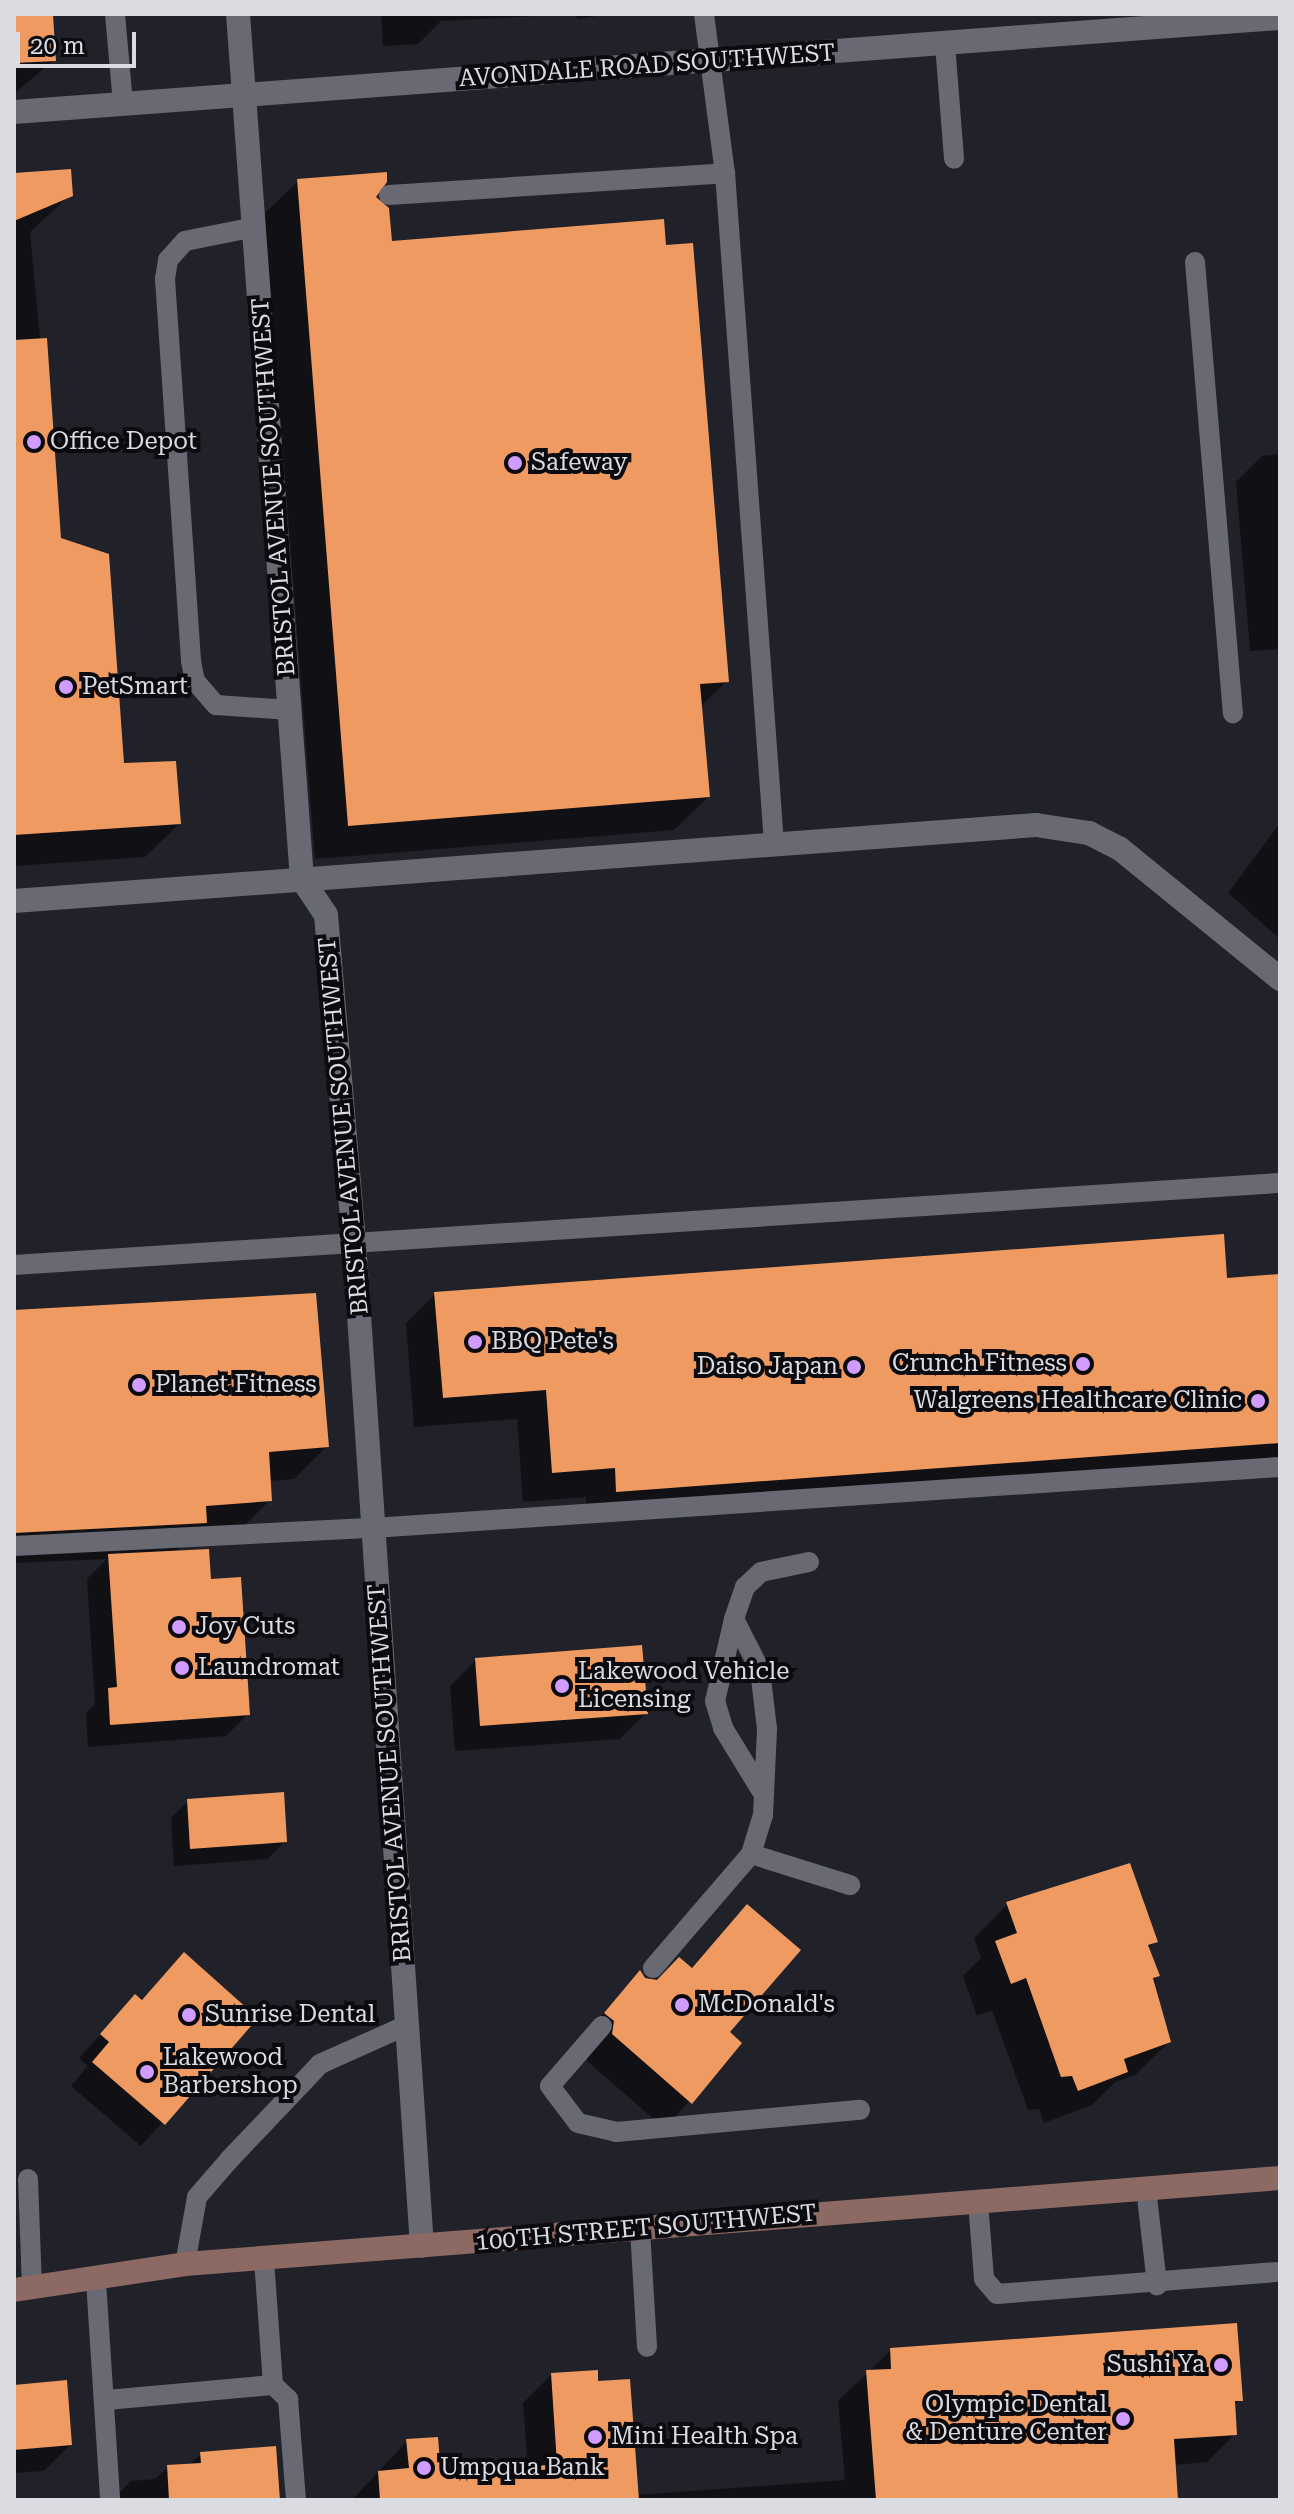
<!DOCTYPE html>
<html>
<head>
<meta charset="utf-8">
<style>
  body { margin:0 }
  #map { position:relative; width:1294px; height:2514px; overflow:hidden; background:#202129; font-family:"Roboto Serif",serif }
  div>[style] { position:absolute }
  .shadow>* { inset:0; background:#0007 }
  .building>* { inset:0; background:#ef9a60 }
  .service>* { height:20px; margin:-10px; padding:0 10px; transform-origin:10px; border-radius:10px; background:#686972 }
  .minor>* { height:24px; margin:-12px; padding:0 12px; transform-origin:12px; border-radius:12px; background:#686972 }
  .secondary>* { height:24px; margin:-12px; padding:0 12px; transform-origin:12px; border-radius:12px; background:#8c6963 }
  .dots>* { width:22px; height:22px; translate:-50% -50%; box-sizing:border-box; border:4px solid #0b0b0f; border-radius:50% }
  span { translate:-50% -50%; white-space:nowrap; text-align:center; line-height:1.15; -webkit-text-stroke:8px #0b0b0f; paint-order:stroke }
  .street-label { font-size:24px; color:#dbdce1 }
  .poi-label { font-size:24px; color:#dbdce1 }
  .left { translate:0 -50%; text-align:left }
  .right { translate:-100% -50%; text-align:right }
  .frame { position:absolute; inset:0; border:16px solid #dbdce1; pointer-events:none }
  .scale { position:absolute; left:16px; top:32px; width:120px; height:36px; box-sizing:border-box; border:4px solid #dbdce1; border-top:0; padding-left:10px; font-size:24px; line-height:28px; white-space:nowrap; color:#dbdce1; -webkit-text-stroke:6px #0b0b0f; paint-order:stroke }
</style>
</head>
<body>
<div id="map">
  <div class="shadow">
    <i style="clip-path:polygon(14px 14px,50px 14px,54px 60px,14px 94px)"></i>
    <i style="clip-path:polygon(381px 14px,575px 14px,441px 21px,418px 44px,383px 46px)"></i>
    <i style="clip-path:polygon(576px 14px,611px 14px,577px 19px)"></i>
    <i style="clip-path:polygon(14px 175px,70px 195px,30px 232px,59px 539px,122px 765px,179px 824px,145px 857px,14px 866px)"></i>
    <i style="clip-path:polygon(298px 181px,373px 197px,390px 243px,665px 247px,727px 681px,700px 707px,708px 797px,674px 830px,315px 859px,264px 214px)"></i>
    <i style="clip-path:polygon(1280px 454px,1280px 649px,1250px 651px,1236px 482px,1262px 456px)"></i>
    <i style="clip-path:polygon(1280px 823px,1280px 939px,1228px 893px)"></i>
    <i style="clip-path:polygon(1280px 1277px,1280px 1470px,587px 1521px,586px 1497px,523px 1502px,517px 1419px,414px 1427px,406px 1323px,435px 1294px)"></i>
    <i style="clip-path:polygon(14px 1313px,327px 1446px,294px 1479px,269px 1481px,270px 1500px,237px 1533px,191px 1536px,175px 1553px,209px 1582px,248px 1714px,226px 1736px,88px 1747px,86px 1713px,95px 1704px,87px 1579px,107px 1559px,14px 1563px)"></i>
    <i style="clip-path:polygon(476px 1660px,646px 1713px,620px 1739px,455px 1751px,450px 1686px)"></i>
    <i style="clip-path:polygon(188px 1801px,285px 1841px,268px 1859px,174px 1866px,171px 1818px)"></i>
    <i style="clip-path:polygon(1008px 1904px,1156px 1941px,1148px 1949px,1169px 2042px,1135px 2075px,1115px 2082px,1092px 2105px,1044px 2123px,1039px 2109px,1028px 2110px,992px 2010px,977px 2016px,963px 1976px,981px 1958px,974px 1938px)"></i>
    <i style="clip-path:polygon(748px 1906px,727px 2032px,739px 2043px,665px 2129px,587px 2061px,589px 2047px,579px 2040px,640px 1973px,644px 1980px,657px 1983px,690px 1969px)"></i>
    <i style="clip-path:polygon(135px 1996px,256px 2018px,141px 2146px,71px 2086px,88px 2066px,79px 2058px)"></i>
    <i style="clip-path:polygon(891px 2350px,1240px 2400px,1233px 2407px,1235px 2434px,1207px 2462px,1174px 2465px,1176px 2500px,352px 2500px,407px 2441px,440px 2477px,528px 2469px,523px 2403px,551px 2375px,597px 2383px,637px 2495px,845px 2480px,838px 2401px)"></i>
    <i style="clip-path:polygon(14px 2387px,70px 2445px,44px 2471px,14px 2473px)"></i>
    <i style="clip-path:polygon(201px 2454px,278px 2500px,112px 2500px,131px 2481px,155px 2479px,168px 2467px,189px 2465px)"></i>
  </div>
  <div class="building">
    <i style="clip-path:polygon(14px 14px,53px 14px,56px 61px,14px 63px)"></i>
    <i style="clip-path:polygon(71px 169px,73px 196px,14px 221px,14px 173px)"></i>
    <i style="clip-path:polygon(387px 172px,387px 182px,376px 197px,389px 208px,392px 241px,664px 219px,666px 245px,693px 243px,729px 682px,700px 684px,710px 797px,348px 826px,297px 179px)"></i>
    <i style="clip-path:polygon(47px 338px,61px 538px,109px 554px,124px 763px,176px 761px,181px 824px,14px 835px,14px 340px)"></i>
    <i style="clip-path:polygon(1224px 1234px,1227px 1278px,1280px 1274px,1280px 1443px,616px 1492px,615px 1468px,552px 1473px,546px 1390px,443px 1398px,434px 1292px)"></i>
    <i style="clip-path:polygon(316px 1293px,329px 1447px,269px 1452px,272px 1501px,206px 1506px,207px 1523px,14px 1533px,14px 1310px)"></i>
    <i style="clip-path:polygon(209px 1549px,211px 1579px,241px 1577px,250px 1715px,110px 1725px,108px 1688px,117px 1687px,108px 1554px)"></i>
    <i style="clip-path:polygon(642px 1645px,648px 1714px,480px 1726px,475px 1658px)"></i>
    <i style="clip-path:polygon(284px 1792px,287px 1842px,190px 1849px,187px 1799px)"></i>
    <i style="clip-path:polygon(1130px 1863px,1158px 1942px,1148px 1945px,1160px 1976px,1153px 1978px,1171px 2042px,1124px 2059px,1128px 2072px,1078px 2091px,1072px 2076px,1061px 2077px,1026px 1978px,1011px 1984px,995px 1941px,1017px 1933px,1006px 1902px)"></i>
    <i style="clip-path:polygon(747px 1904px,801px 1950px,730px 2032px,742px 2043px,692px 2104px,612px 2034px,614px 2021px,604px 2013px,640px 1970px,645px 1978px,657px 1980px,679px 1957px,692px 1968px)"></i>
    <i style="clip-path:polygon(184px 1952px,258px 2018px,165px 2125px,92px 2062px,109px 2042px,100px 2034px,135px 1994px,142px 2000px)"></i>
    <i style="clip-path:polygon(1237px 2323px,1243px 2401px,1235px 2401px,1237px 2435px,1174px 2439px,1178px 2500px,876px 2500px,866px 2370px,891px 2369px,890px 2348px)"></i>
    <i style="clip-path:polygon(598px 2370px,598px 2381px,630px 2379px,639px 2500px,380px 2500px,378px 2471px,409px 2468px,406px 2439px,438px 2437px,441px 2475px,557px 2464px,551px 2373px)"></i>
    <i style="clip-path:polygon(67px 2380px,72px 2445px,14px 2450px,14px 2385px)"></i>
    <i style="clip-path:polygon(276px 2446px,280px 2500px,169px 2500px,167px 2465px,201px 2463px,200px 2452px)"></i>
  </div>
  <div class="service">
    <i style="left:115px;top:14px;width:90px;rotate:84.9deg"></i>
    <i style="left:704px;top:14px;width:160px;rotate:82.5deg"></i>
    <i style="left:725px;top:173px;width:672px;rotate:85.82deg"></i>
    <i style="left:945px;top:44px;width:115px;rotate:85.5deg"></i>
    <i style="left:389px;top:195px;width:337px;rotate:-3.7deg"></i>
    <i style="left:255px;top:227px;width:71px;rotate:168.7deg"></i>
    <i style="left:185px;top:241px;width:25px;rotate:132deg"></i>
    <i style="left:168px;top:260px;width:19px;rotate:99deg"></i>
    <i style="left:165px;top:279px;width:383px;rotate:86.1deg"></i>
    <i style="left:191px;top:661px;width:20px;rotate:79deg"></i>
    <i style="left:195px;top:681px;width:32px;rotate:49deg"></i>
    <i style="left:216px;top:705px;width:74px;rotate:3.9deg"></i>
    <i style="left:1195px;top:262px;width:453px;rotate:85.2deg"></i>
    <i style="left:14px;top:1265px;width:1269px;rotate:-3.71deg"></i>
    <i style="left:14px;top:1546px;width:359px;rotate:-2.9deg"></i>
    <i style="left:373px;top:1528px;width:909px;rotate:-3.85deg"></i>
    <i style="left:734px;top:1619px;width:84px;rotate:103deg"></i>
    <i style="left:715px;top:1701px;width:28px;rotate:73deg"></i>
    <i style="left:723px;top:1728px;width:73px;rotate:58.5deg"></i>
    <i style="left:751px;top:1854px;width:104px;rotate:17.4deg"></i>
    <i style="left:653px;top:1968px;width:150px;rotate:-49.3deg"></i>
    <i style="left:751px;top:1854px;width:41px;rotate:-72.9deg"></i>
    <i style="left:763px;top:1815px;width:86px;rotate:-87.3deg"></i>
    <i style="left:767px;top:1729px;width:59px;rotate:-96.8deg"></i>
    <i style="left:760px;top:1670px;width:57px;rotate:-117deg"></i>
    <i style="left:734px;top:1619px;width:34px;rotate:-71deg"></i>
    <i style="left:745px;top:1587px;width:22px;rotate:-43deg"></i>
    <i style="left:761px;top:1572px;width:49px;rotate:-11.8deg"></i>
    <i style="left:602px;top:2026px;width:79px;rotate:130.9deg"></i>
    <i style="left:550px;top:2086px;width:46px;rotate:52.9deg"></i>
    <i style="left:578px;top:2123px;width:39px;rotate:13deg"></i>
    <i style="left:616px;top:2132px;width:245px;rotate:-5.2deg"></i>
    <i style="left:28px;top:2179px;width:109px;rotate:87.9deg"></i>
    <i style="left:1146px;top:2188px;width:98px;rotate:83.5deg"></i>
    <i style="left:978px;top:2202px;width:77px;rotate:85.5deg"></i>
    <i style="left:984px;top:2279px;width:20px;rotate:49deg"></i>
    <i style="left:997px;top:2294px;width:279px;rotate:-4.5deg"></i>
    <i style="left:640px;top:2229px;width:118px;rotate:86.6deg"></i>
    <i style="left:185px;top:2264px;width:68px;rotate:-79.8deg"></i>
    <i style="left:197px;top:2197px;width:49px;rotate:-49.1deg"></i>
    <i style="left:229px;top:2160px;width:132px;rotate:-46.5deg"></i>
    <i style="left:320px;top:2064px;width:95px;rotate:-24.1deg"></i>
    <i style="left:96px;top:2281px;width:219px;rotate:86.3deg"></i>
    <i style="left:273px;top:2385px;width:21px;rotate:43deg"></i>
    <i style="left:288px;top:2399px;width:101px;rotate:85.5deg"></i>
    <i style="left:107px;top:2400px;width:167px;rotate:-5.2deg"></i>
    <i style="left:273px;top:2385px;width:127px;rotate:-94.1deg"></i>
  </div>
  <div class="minor">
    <i style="left:238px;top:14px;width:867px;rotate:85.77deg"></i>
    <i style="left:302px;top:879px;width:43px;rotate:56.3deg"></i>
    <i style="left:326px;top:915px;width:327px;rotate:85.1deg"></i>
    <i style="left:354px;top:1241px;width:1007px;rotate:86.13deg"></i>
    <i style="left:14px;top:112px;width:1269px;rotate:-4.25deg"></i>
    <i style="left:14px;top:901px;width:1025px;rotate:-4.25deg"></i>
    <i style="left:1036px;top:825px;width:54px;rotate:8.6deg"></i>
    <i style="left:1089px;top:833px;width:34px;rotate:27deg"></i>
    <i style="left:1119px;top:848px;width:208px;rotate:39.1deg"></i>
  </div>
  <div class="secondary">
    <i style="left:14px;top:2290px;width:173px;rotate:-8.6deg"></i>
    <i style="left:185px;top:2264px;width:1098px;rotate:-4.49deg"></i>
  </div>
  <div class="dots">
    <i style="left:34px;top:442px;background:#d09dff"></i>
    <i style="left:515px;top:463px;background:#d09dff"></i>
    <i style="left:66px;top:687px;background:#d09dff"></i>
    <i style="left:475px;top:1342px;background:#d09dff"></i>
    <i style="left:1083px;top:1364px;background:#d09dff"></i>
    <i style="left:854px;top:1367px;background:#d09dff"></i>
    <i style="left:139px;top:1385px;background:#d09dff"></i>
    <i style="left:1258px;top:1401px;background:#d09dff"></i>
    <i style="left:179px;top:1627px;background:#d09dff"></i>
    <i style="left:182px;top:1668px;background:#d09dff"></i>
    <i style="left:562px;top:1686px;background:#d09dff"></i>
    <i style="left:682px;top:2005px;background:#d09dff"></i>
    <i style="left:189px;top:2015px;background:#d09dff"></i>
    <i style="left:147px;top:2072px;background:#d09dff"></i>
    <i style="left:1221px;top:2365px;background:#d09dff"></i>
    <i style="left:1123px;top:2419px;background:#d09dff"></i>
    <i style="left:595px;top:2437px;background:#d09dff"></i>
    <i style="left:424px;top:2468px;background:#d09dff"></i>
  </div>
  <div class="street-label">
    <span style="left:647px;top:66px;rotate:-4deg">AVONDALE ROAD SOUTHWEST</span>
    <span style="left:274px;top:487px;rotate:-94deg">BRISTOL AVENUE SOUTHWEST</span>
    <span style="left:344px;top:1126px;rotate:-95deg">BRISTOL AVENUE SOUTHWEST</span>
    <span style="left:390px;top:1773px;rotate:-94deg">BRISTOL AVENUE SOUTHWEST</span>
    <span style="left:646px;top:2228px;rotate:-5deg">100TH STREET SOUTHWEST</span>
  </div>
  <div class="poi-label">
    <span class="left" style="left:50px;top:442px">Office Depot</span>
    <span class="left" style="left:531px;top:463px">Safeway</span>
    <span class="left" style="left:82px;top:687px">PetSmart</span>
    <span class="left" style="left:491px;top:1342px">BBQ Pete's</span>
    <span class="right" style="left:1067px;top:1364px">Crunch Fitness</span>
    <span class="right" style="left:838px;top:1367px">Daiso Japan</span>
    <span class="left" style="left:155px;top:1385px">Planet Fitness</span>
    <span class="right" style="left:1242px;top:1401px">Walgreens Healthcare Clinic</span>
    <span class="left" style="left:195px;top:1627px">Joy Cuts</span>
    <span class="left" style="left:198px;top:1668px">Laundromat</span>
    <span class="left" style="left:578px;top:1686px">Lakewood Vehicle<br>Licensing</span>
    <span class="left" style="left:698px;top:2005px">McDonald's</span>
    <span class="left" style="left:205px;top:2015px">Sunrise Dental</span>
    <span class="left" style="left:163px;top:2072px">Lakewood<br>Barbershop</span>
    <span class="right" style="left:1205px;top:2365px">Sushi Ya</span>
    <span class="right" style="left:1107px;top:2419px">Olympic Dental<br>&amp; Denture Center</span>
    <span class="left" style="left:611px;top:2437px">Mini Health Spa</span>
    <span class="left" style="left:440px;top:2468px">Umpqua Bank</span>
  </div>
  <div class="frame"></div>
  <div class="scale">20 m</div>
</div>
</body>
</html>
